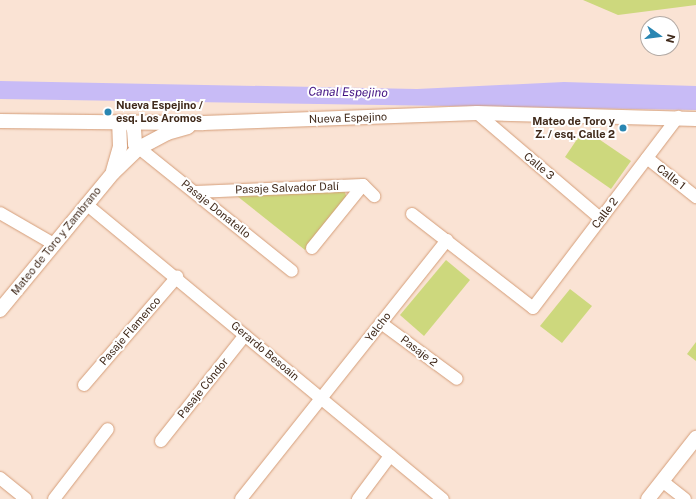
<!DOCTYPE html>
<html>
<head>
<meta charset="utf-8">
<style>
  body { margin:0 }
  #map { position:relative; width:696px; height:499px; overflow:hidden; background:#fae3d4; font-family:"Public Sans",sans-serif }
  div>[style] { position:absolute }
  .green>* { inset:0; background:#cdd87d }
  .water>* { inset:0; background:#c8bbf6 }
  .roads { filter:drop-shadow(0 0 1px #d49d78) drop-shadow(0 0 1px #d49d78) }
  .minor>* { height:12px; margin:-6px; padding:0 6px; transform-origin:6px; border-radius:6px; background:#fff }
  .tertiary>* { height:14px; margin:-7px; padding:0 7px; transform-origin:7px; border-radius:7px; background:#fff }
  .dots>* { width:11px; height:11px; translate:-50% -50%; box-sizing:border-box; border:2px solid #fff; border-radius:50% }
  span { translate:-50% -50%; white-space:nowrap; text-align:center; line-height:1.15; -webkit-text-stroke:4px #fff; paint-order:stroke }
  .poi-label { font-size:11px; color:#402a1b; font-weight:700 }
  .left { translate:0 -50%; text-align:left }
  .right { translate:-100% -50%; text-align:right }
  .street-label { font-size:11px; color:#402a1b }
  .water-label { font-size:12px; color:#411182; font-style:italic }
  .north { position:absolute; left:640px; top:16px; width:40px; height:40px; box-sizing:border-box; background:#fff; border:1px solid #b3aaa4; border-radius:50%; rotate:104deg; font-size:11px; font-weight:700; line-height:16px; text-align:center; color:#402a1b }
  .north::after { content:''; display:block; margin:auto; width:14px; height:18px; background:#2986b2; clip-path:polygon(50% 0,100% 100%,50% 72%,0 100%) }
</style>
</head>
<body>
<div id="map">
  <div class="green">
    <i style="clip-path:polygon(583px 0,696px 0,696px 5px,618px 15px)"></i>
    <i style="clip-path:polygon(584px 129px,631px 161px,611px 189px,565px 157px)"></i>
    <i style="clip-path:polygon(344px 190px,347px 198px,305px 250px,237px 196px)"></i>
    <i style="clip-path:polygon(446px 260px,470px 280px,424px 336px,400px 315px)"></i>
    <i style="clip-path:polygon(570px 289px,592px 306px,562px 343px,540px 326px)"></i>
    <i style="clip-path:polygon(696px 342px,696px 361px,687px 354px)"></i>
  </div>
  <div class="water">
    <i style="clip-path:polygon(0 81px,417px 89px,564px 82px,696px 86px,696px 110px,0 99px)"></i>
  </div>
  <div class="roads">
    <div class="minor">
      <i style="left:477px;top:113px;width:163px;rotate:40.5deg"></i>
      <i style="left:139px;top:148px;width:196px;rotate:38.8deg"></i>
      <i style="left:647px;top:158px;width:63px;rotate:38.5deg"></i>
      <i style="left:195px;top:192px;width:168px;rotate:-2.4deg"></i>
      <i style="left:363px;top:185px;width:16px;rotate:45deg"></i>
      <i style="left:86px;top:204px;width:463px;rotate:39.6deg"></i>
      <i style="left:0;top:213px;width:60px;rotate:30deg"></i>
      <i style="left:412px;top:214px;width:153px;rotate:37.8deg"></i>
      <i style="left:533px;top:308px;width:240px;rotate:-52.8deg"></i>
      <i style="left:312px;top:248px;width:81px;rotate:-51deg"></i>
      <i style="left:381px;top:323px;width:94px;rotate:36.4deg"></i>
      <i style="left:84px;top:385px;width:143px;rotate:-49.3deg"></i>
      <i style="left:161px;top:441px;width:135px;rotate:-51.6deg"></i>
      <i style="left:0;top:478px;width:33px;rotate:39deg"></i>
      <i style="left:662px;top:481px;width:29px;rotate:38deg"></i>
      <i style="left:54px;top:499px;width:88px;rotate:-52.4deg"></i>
      <i style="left:241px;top:499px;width:331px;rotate:-51.5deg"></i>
      <i style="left:358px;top:499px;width:54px;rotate:-53.3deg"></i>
    </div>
    <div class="tertiary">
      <i style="left:0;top:121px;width:203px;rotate:0.6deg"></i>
      <i style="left:203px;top:123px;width:274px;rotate:-2.1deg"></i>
      <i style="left:477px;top:113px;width:219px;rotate:1.6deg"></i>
      <i style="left:130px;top:122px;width:8px;rotate:60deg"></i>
      <i style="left:134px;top:129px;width:15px;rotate:86deg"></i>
      <i style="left:135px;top:144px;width:6px;rotate:45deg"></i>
      <i style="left:113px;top:171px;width:25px;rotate:-74deg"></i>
      <i style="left:120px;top:147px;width:25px;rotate:-92deg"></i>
      <i style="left:0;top:310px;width:178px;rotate:-50.5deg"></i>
      <i style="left:113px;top:173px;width:36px;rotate:-44deg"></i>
      <i style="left:139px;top:148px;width:32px;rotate:-28deg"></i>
      <i style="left:167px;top:133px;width:22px;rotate:-16deg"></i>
      <i style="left:648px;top:499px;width:78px;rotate:-51.8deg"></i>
    </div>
  </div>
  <div class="dots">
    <i style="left:108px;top:112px;background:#2986b2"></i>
    <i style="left:623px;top:128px;background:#2986b2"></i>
  </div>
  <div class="poi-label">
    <span class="left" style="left:116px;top:112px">Nueva Espejino /<br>esq. Los Aromos</span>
    <span class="right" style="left:615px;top:128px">Mateo de Toro y<br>Z. / esq. Calle 2</span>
  </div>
  <div class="street-label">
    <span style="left:348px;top:118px;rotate:-2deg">Nueva Espejino</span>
    <span style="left:539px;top:166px;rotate:40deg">Calle 3</span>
    <span style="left:671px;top:177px;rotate:38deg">Calle 1</span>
    <span style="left:287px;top:188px;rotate:-2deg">Pasaje Salvador Dalí</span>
    <span style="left:216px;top:209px;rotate:39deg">Pasaje Donatello</span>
    <span style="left:605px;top:213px;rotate:-53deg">Calle 2</span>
    <span style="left:56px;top:241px;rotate:-51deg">Mateo de Toro y Zambrano</span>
    <span style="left:378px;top:327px;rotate:-52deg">Yelcho</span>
    <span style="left:130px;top:331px;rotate:-49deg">Pasaje Flamenco</span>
    <span style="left:265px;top:351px;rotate:40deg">Gerardo Besoain</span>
    <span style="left:419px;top:351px;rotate:37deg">Pasaje 2</span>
    <span style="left:203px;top:388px;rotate:-51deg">Pasaje Cóndor</span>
  </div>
  <div class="water-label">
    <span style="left:348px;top:93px;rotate:1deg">Canal Espejino</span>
  </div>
  <div class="north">N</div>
</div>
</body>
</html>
